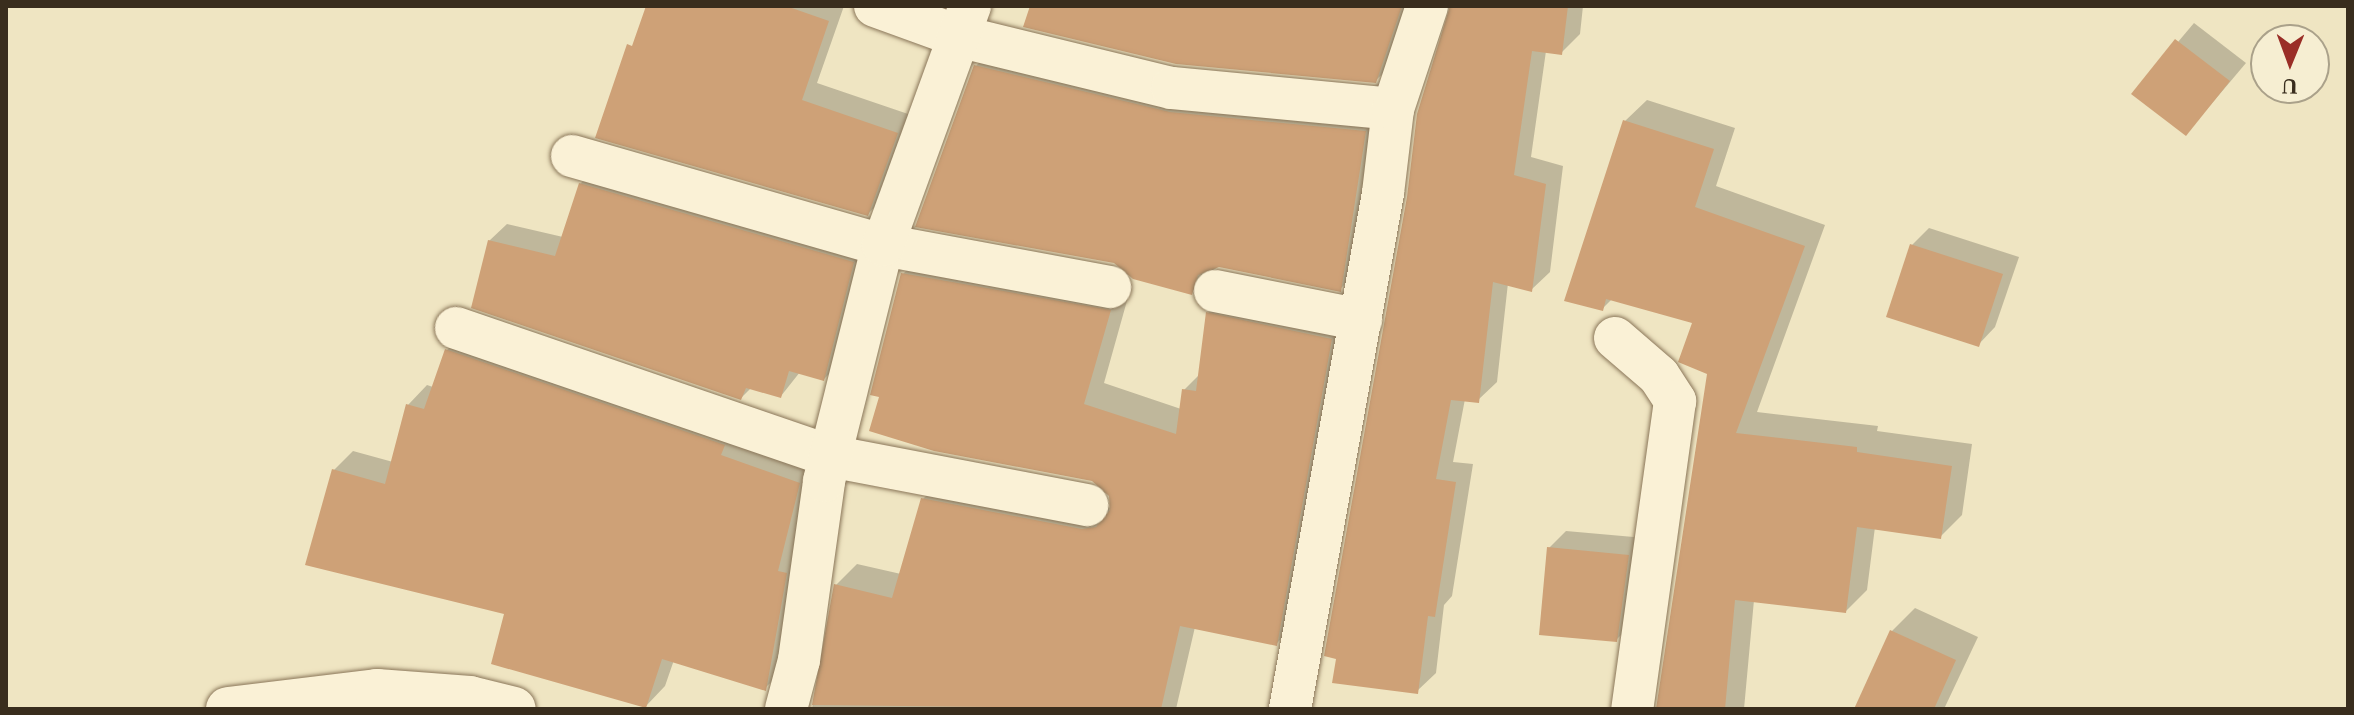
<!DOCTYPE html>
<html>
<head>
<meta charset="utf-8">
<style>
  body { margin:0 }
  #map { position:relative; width:2354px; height:715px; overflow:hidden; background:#efe5c2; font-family:Georgia,serif }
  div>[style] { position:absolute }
  .shadow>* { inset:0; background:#0003 }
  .building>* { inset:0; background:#cea177 }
  .roads { filter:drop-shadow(0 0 2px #8a7659) drop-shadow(0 0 2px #8a7659) }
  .minor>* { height:42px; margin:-21px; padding:0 21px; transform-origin:21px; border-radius:21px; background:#faf1d6 }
  .secondary>* { height:44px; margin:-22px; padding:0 22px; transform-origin:22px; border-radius:22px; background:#faf1d6 }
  span { translate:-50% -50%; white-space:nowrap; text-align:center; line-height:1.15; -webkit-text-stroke:6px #f6eed2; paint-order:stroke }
  .frame { position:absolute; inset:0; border:8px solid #392d1d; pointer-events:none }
  .north { position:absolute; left:2250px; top:24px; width:80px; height:80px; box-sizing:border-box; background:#f6eed2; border:2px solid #aaa18a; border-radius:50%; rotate:181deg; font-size:22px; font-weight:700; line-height:32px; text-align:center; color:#392d1d }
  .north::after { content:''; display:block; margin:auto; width:28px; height:36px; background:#9a2e27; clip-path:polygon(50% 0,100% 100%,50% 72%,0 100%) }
</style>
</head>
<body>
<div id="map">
  <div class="shadow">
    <i style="clip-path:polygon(648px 6px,844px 6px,817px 83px,914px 116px,885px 196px,868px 214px)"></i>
    <i style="clip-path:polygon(1032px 6px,1412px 6px,1393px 64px,1375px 81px)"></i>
    <i style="clip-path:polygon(1451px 6px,1583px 6px,1580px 34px,1561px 53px,1546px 51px,1531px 157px,1563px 166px,1550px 272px,1531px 290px,1508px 283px,1497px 382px,1478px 400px,1465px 399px,1453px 462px,1473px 464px,1452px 596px,1444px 605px,1436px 673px,1417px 691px)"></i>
    <i style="clip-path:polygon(2194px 23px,2246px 63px,2186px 134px,2134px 94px)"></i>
    <i style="clip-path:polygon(994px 47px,1384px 113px,1359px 271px,1340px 289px,1219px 265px,1191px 293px,976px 66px)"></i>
    <i style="clip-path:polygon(1647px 100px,1735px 128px,1716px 186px,1825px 225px,1757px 412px,1878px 426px,1877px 431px,1972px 444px,1962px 515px,1941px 536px,1875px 527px,1867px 590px,1846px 611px,1754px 600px,1744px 709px,1658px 709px,1709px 373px,1695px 322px,1612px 299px,1602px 309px,1625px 121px)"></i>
    <i style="clip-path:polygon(598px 167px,870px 245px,841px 362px,824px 379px,800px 372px,781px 396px,751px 388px,741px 398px,489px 241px,507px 224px,563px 237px,580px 184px)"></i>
    <i style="clip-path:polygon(1929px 228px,2019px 257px,1995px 327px,1978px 345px,1912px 245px)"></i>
    <i style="clip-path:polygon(924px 253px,1130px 290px,1104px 383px,1181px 409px,1184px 390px,1200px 374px,1208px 313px,1229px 293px,1352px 318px,1297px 623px,1276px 644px,1195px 627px,1176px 709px,812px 709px,836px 585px,857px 564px,901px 574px,923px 499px,944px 478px,1112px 508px,1111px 495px,1092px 480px,882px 396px,903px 274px)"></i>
    <i style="clip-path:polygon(466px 330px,818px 463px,785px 669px,765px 688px,674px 660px,665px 686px,646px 706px,507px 612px,334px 470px,353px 451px,393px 462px,408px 405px,427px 385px,433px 387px,447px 350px)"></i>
    <i style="clip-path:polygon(1566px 531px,1645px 538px,1634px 622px,1616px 640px,1549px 548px)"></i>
    <i style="clip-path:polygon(1915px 608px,1978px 637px,1944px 709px,1856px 709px,1892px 631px)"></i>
  </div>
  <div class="building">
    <i style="clip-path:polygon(646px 6px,786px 6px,829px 21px,802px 100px,898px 133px,868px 216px,595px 138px,627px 44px,632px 46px)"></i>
    <i style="clip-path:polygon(1030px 6px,1402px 6px,1376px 83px,1176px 64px,1023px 27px)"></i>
    <i style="clip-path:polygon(1450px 6px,1568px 6px,1562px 55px,1532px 51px,1514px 175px,1546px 184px,1532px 292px,1493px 282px,1479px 403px,1451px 400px,1436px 479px,1456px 482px,1435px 617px,1428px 616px,1418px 694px,1332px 683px,1336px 659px,1324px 656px,1407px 197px,1417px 114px)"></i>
    <i style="clip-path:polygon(2175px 39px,2230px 81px,2186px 136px,2131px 94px)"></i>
    <i style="clip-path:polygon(974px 65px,1170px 112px,1366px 131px,1341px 292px,1219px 267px,1198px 275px,1192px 295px,1133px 279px,1114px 263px,915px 227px)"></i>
    <i style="clip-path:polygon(1623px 120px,1714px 149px,1695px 207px,1805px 246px,1736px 433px,1857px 447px,1857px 452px,1952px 466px,1941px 539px,1857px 527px,1846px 613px,1735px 600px,1725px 709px,1656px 709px,1707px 374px,1678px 362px,1692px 323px,1606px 299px,1603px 311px,1564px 301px)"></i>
    <i style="clip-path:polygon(579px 183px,854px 262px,824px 381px,789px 371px,781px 398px,746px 388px,741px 400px,471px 308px,488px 240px,555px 256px)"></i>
    <i style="clip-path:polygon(1910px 244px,2003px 274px,1979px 347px,1886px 317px)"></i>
    <i style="clip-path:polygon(901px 273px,1111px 310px,1084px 404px,1176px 434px,1182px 389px,1196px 391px,1206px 312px,1332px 339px,1277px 646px,1180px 626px,1161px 709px,812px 705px,834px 584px,892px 598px,921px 498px,1082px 529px,1096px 527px,1110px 510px,1109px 496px,1092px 481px,934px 451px,869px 431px,879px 397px,870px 395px)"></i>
    <i style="clip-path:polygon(445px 349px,725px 445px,721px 455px,800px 483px,778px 571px,787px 573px,766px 691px,662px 659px,646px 708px,491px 664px,504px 614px,305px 565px,332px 469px,385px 484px,406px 404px,424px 409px)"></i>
    <i style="clip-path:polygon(1547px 547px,1629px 555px,1617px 642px,1539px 635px)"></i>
    <i style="clip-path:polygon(1890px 630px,1956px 660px,1934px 709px,1854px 709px)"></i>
  </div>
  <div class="roads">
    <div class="minor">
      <i style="left:875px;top:6px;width:88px;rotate:19.9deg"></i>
      <i style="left:958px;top:36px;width:220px;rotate:13.7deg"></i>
      <i style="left:1172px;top:88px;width:222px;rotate:5.4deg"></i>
      <i style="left:572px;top:156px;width:323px;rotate:16deg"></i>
      <i style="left:883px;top:245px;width:231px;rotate:10.5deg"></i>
      <i style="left:1215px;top:291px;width:149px;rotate:11.2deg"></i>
      <i style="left:456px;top:328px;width:395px;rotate:18.9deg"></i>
      <i style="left:830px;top:456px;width:262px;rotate:10.8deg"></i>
      <i style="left:1615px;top:338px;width:58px;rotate:40.8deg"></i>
      <i style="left:1659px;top:376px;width:30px;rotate:57deg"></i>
      <i style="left:1675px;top:401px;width:311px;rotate:97.9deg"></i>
      <i style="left:786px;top:709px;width:51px;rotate:-75.1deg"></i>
      <i style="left:799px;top:660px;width:181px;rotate:-82deg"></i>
      <i style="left:824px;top:481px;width:243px;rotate:-76deg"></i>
      <i style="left:883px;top:245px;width:254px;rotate:-70deg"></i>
      <i style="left:1290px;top:709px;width:524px;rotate:-79.78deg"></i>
      <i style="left:1383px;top:193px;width:85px;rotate:-83.2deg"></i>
      <i style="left:1393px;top:109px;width:108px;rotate:-71.7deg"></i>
    </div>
    <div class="secondary">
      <i style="left:228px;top:709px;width:150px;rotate:-6.9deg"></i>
      <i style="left:377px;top:691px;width:93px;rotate:4.3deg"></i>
      <i style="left:470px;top:698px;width:45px;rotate:14deg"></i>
    </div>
  </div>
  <div class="frame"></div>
  <div class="north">U</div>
</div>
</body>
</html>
